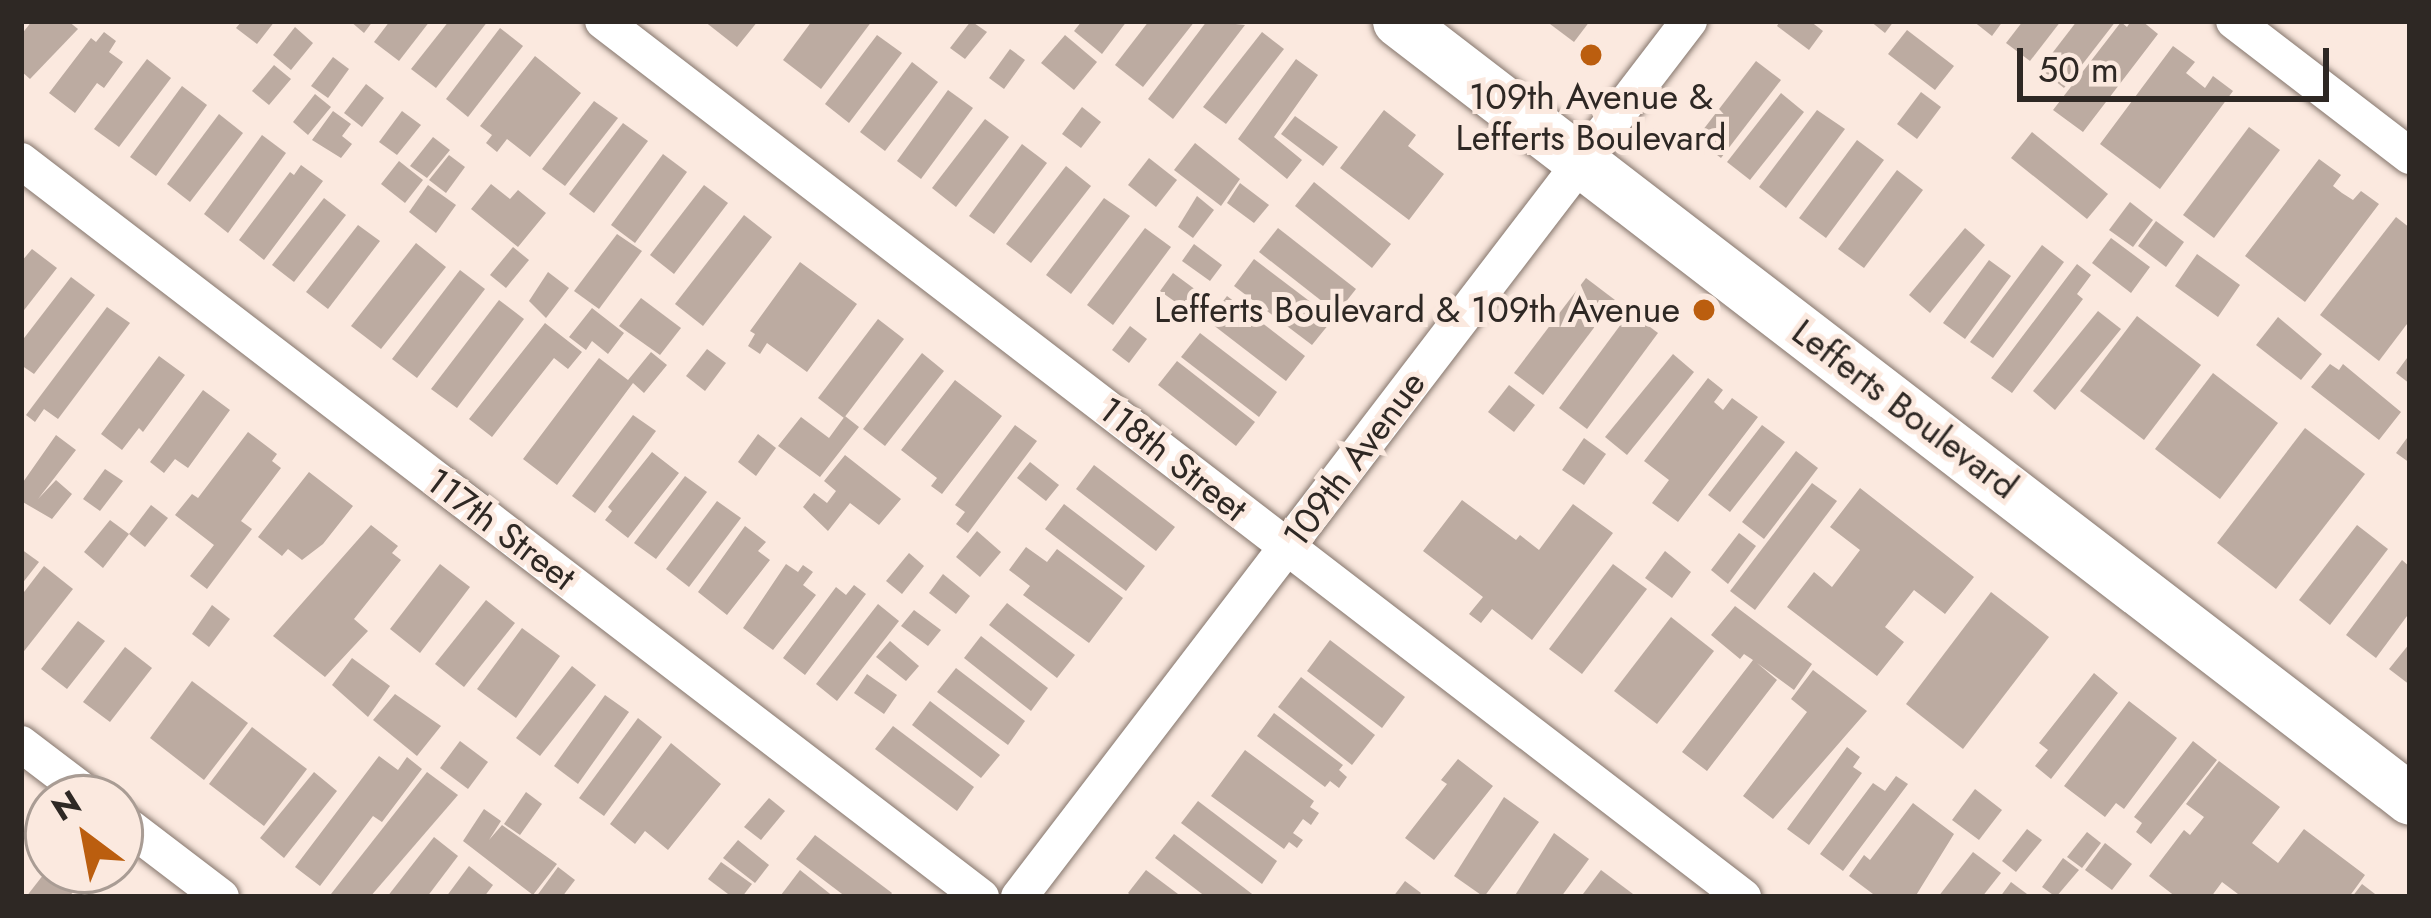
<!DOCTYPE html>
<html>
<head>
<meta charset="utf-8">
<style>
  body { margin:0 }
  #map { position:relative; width:2431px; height:918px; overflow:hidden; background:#fbe9df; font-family:Jost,sans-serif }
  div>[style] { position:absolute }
  .building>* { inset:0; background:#bcaba1 }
  .roads { filter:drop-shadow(0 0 3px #84756c) drop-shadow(0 0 3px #84756c) }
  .street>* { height:36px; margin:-18px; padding:0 18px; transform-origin:18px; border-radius:18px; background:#fff }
  .secondary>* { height:51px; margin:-25.5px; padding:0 25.5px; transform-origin:25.5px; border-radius:25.5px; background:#fff }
  .dots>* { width:33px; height:33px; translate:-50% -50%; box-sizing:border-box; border:6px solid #fbe9df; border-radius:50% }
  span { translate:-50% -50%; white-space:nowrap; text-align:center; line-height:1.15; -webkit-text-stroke:10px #fbe9df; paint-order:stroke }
  .poi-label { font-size:36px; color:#2e2824 }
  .right { translate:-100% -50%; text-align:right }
  .street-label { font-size:36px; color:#2e2824 }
  .frame { position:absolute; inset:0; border:24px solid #2e2824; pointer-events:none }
  .north { position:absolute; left:24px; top:774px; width:120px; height:120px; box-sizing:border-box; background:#fbe9df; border:3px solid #a99c94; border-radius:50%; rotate:328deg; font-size:33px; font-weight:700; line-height:48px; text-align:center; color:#2e2824 }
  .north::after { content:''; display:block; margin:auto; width:42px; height:54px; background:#bb5e0f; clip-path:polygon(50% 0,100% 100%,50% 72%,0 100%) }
  .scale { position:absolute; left:2017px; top:48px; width:312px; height:54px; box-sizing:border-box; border:6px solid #2e2824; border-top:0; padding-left:15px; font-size:36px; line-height:42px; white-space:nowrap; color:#2e2824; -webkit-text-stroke:9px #fbe9df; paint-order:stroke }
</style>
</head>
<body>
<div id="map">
  <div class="building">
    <i style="clip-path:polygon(32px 21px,68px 21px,78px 29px,30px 79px,21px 71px,21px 35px)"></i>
    <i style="clip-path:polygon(242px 21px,275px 21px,257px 44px,236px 28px)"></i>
    <i style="clip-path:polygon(350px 21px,373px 21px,364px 33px)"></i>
    <i style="clip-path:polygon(390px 21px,430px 21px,399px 61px,374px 42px)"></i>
    <i style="clip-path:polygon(449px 21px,488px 21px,436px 88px,411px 69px)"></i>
    <i style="clip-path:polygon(704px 21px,758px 21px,737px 47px)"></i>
    <i style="clip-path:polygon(812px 21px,872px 21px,821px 89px,783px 60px)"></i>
    <i style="clip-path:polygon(971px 21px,987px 32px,965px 59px,950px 48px)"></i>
    <i style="clip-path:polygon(1082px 21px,1127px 21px,1102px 54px,1074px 31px)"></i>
    <i style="clip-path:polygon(1149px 21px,1195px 21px,1143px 87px,1115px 65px)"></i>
    <i style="clip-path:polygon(1207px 21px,1245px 25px,1173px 119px,1148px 99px)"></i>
    <i style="clip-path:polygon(1546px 21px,1590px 21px,1574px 42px)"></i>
    <i style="clip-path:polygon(1780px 21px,1810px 21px,1823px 31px,1809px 50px,1777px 26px)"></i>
    <i style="clip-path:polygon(1870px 21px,1894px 21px,1885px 33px)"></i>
    <i style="clip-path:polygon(1973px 21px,2003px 21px,1992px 36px)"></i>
    <i style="clip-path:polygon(2023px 21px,2061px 21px,2030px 61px,2006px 43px)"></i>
    <i style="clip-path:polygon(2077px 21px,2116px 21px,2064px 88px,2040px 69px)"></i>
    <i style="clip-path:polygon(2131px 21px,2142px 21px,2158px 34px,2083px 132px,2053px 110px,2121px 22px,2127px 27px)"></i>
    <i style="clip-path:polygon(295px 27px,313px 43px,291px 70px,273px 55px)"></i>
    <i style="clip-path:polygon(500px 28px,523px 46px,468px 117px,446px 99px)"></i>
    <i style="clip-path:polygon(1907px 30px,1954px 66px,1935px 90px,1888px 54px)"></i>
    <i style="clip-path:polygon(104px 32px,116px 41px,109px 52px,123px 62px,104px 88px,97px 83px,75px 113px,49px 93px,91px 38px,96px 42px)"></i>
    <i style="clip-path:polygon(1262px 32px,1284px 49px,1226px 124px,1203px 107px)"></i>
    <i style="clip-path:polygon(877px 35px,902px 53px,849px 123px,825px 104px)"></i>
    <i style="clip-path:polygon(1065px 35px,1097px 62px,1074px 90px,1041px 63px)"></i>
    <i style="clip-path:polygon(2173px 46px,2195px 62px,2186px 73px,2205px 88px,2213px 76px,2233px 91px,2160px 189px,2100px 144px)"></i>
    <i style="clip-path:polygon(1010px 49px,1025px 60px,1004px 89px,989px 78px)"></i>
    <i style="clip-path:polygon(535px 56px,581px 93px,530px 157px,507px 139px,497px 152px,486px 143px,492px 135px,480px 126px)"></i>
    <i style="clip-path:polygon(333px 57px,349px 69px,328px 98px,311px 86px)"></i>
    <i style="clip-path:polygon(147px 59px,171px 78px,119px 147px,94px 129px)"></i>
    <i style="clip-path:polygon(1296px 59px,1318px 75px,1274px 137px,1302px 160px,1287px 179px,1238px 139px)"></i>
    <i style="clip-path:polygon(1756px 61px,1781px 80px,1721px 158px,1696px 139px)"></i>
    <i style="clip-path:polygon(912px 62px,938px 82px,885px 151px,860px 132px)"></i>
    <i style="clip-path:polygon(274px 65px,291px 79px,269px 105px,252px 91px)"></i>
    <i style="clip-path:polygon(366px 84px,384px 98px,362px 127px,344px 113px)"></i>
    <i style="clip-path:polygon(182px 86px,207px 105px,156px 176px,130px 157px)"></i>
    <i style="clip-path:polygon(948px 90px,973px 108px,921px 179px,897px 161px)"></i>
    <i style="clip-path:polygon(1921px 92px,1941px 107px,1917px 139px,1897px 124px)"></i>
    <i style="clip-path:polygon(1781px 93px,1804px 112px,1750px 180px,1727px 162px)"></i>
    <i style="clip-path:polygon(315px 94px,331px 107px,308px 135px,293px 122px)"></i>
    <i style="clip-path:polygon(594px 101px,618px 118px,565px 186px,542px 169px)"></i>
    <i style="clip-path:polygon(1082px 107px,1101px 122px,1081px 148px,1062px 134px)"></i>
    <i style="clip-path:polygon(1384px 110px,1416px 135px,1408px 146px,1444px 174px,1409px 220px,1340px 168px)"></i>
    <i style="clip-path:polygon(1817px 110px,1845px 129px,1786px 208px,1759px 187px)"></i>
    <i style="clip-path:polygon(333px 111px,351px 124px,342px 136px,352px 144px,341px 158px,312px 140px)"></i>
    <i style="clip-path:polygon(402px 111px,421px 125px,397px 155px,379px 142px)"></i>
    <i style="clip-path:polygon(219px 114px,243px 133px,190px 202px,167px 184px)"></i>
    <i style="clip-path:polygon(1295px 116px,1338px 147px,1323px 166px,1281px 134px)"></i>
    <i style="clip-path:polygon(985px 119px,1009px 137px,956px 207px,932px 188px)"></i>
    <i style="clip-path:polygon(623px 123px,648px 141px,594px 213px,569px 194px)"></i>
    <i style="clip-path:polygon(2249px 127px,2280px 150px,2214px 238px,2183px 215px)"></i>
    <i style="clip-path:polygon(2032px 132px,2108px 194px,2087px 219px,2011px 158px)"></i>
    <i style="clip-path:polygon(262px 135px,286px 153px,228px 233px,204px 214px)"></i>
    <i style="clip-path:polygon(433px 137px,450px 150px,427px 178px,410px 166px)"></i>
    <i style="clip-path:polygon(1857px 140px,1884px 160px,1826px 238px,1799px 218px)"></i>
    <i style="clip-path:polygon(1195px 143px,1240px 179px,1221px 206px,1174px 170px)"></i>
    <i style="clip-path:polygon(1022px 144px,1047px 163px,994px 234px,969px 216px)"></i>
    <i style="clip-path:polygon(663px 154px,687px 172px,635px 243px,611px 225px)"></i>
    <i style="clip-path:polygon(449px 155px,465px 167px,446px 193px,429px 180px)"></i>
    <i style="clip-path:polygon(1149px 158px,1177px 180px,1156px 207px,1128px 185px)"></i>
    <i style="clip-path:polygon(2319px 159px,2341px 175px,2333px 186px,2342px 193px,2353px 200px,2361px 191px,2379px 204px,2305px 302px,2245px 256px)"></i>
    <i style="clip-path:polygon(399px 161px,423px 180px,405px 203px,381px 184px)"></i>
    <i style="clip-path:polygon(301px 165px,323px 181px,264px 260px,239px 240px,290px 172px,294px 175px)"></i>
    <i style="clip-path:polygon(1066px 166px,1091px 186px,1031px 263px,1006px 244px)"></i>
    <i style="clip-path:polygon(1897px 170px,1923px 190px,1864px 268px,1838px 249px)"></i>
    <i style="clip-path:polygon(1314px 182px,1391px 244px,1372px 268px,1295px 206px)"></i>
    <i style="clip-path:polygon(1240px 183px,1269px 205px,1254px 223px,1227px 203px)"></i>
    <i style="clip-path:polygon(491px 184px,510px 199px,518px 190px,546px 213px,518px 247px,471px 209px)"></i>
    <i style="clip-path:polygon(428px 185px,456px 205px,436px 233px,409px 212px)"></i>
    <i style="clip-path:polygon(704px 185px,728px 203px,674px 274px,650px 255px)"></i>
    <i style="clip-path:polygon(1197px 196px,1214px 210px,1193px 238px,1178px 227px)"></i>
    <i style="clip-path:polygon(324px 198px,346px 215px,294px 282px,272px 265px)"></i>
    <i style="clip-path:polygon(1104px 198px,1130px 216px,1071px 294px,1046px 275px)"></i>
    <i style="clip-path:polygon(2130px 202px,2153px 220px,2133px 247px,2109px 230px)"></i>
    <i style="clip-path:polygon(744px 215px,772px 237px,703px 326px,675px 304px)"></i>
    <i style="clip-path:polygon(2396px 217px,2410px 228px,2410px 320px,2379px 361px,2320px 315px)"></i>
    <i style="clip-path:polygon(2156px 221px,2184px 242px,2166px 267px,2138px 246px)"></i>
    <i style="clip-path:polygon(358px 225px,380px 241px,328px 309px,306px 292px)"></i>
    <i style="clip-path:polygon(1145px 228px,1171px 247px,1113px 325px,1087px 305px)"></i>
    <i style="clip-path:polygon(1278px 228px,1356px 289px,1337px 313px,1259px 252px)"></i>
    <i style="clip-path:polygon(1965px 228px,1985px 245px,1930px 313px,1909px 295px)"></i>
    <i style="clip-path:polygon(617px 234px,642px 251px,599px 309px,574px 291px)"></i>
    <i style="clip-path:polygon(2111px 238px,2150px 267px,2131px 293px,2092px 263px)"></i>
    <i style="clip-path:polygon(416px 243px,446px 267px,381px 349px,351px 326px)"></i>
    <i style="clip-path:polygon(1194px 244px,1222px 265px,1210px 281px,1182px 261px)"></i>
    <i style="clip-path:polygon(2042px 245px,2064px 262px,1993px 358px,1970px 342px)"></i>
    <i style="clip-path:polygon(513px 247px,529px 260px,506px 288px,490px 275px)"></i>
    <i style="clip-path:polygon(32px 249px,57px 268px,21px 314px,21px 262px)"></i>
    <i style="clip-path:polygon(2197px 254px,2240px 285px,2218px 317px,2175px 286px)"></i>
    <i style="clip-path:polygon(1254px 259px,1333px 319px,1312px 345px,1234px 286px)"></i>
    <i style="clip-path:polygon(1989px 260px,2011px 276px,1965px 339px,1943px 323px)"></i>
    <i style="clip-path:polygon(800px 262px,857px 304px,807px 372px,767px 343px,760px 354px,748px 346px,755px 334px,750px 331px)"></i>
    <i style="clip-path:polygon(2077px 264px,2091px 275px,2077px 294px,2083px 299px,2012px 393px,1991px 378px)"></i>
    <i style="clip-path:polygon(460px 270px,485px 289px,417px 378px,392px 359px)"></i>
    <i style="clip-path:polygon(548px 272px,569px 288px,546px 318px,529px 301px)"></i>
    <i style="clip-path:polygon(1173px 273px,1200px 293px,1188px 311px,1160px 291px)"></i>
    <i style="clip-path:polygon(71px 277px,95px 295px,34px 374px,21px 365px,21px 342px)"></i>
    <i style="clip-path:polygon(1586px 278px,1615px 300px,1543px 395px,1514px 373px)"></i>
    <i style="clip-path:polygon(1227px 296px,1305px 356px,1286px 381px,1208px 321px)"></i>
    <i style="clip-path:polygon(641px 298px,681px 328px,660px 355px,619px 326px)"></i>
    <i style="clip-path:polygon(499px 300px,524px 319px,457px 408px,431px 389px)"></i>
    <i style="clip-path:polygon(107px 307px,130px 323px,58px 419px,44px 409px,35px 422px,26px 415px)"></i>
    <i style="clip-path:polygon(592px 308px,624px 333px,608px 354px,592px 341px,586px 350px,569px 337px)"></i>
    <i style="clip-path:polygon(2098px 311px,2121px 329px,2055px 410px,2033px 391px)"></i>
    <i style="clip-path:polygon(1630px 312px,1658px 333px,1587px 429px,1559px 408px)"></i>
    <i style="clip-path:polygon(2137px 316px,2201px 365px,2144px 440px,2080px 391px)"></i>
    <i style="clip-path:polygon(2278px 317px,2322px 354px,2301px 380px,2256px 345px)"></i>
    <i style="clip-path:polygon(878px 319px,904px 339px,844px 418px,818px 398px)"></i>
    <i style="clip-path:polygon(545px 323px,582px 352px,568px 369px,554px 358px,492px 437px,469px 419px)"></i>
    <i style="clip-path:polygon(1130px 326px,1147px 339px,1129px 363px,1112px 350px)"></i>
    <i style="clip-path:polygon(1200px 333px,1277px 392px,1259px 417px,1181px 357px)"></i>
    <i style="clip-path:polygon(707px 349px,726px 363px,705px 391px,686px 376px)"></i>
    <i style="clip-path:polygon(651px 352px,667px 365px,644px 393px,633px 383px,557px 485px,523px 459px,599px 358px,628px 380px)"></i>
    <i style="clip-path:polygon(922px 353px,944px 371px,885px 446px,863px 429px)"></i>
    <i style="clip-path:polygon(1673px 354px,1694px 372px,1627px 455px,1605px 437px)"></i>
    <i style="clip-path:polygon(2410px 354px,2410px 384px,2396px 373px)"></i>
    <i style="clip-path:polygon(159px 356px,185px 375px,143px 432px,139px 428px,122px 450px,101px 434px)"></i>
    <i style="clip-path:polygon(1177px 361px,1255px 422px,1236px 446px,1158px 385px)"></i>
    <i style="clip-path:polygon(2330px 364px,2339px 370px,2343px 364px,2401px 412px,2379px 440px,2311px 387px)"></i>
    <i style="clip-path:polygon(2213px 373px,2278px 423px,2220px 499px,2155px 449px)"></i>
    <i style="clip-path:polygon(1708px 378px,1723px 390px,1714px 402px,1723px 410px,1732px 398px,1758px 417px,1678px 522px,1652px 503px,1669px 480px,1644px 461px)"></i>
    <i style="clip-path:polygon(955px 380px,1002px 416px,942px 494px,931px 486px,937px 478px,901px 450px)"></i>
    <i style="clip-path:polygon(1509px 385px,1535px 405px,1514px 432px,1488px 412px)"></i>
    <i style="clip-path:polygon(203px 390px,230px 410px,188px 468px,175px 459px,164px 473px,150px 462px)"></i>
    <i style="clip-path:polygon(633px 415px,656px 431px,595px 513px,572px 496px)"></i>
    <i style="clip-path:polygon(845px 416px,859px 427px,820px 477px,778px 446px,801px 417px,829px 438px)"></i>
    <i style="clip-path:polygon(1015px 425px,1037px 441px,968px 533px,956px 524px,965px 512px,955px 505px)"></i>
    <i style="clip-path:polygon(1762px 425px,1785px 442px,1730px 512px,1708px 495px)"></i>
    <i style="clip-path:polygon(2305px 428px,2365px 474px,2276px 589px,2217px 543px)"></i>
    <i style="clip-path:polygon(248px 432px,277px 454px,272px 461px,281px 468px,241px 521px,252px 529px,207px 589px,190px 576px,214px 545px,175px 515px,192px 494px,198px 498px)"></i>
    <i style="clip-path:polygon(758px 434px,776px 448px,756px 476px,738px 462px)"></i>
    <i style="clip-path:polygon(2410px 434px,2410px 463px,2396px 453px)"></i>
    <i style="clip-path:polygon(56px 435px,76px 450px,38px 499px,56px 480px,72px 494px,52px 519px,21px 501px,21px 485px)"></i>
    <i style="clip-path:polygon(1584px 438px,1606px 454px,1584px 485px,1562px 470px)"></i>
    <i style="clip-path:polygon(1796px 451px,1818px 468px,1764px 539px,1742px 522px)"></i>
    <i style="clip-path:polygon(652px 452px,679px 473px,628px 538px,605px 520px,612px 511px,608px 507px)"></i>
    <i style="clip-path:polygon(845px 455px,901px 499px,879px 525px,850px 503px,828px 531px,803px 507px,814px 493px,827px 503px,836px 491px,824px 481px)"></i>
    <i style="clip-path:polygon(1030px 462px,1059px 485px,1046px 501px,1017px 478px)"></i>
    <i style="clip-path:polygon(1094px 465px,1175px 527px,1156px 551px,1076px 489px)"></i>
    <i style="clip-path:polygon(105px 469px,123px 481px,100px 511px,83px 499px)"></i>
    <i style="clip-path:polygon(309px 472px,353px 506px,323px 544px,302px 560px,288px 549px,282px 556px,258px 537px)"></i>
    <i style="clip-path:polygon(685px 476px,707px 492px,656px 559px,634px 543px)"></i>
    <i style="clip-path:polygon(1812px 483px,1837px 501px,1755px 610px,1730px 591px)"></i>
    <i style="clip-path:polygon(1860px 488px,1974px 577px,1945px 614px,1914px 590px,1885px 627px,1904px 642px,1877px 676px,1787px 607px,1814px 572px,1832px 587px,1860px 550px,1830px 527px)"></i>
    <i style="clip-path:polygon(1462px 500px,1516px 540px,1520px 535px,1539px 550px,1573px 504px,1613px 533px,1532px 640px,1492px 609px,1481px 623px,1469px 614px,1483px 597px,1423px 551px)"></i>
    <i style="clip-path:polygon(717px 501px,741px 518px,689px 587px,666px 569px)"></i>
    <i style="clip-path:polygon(1064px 504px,1145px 566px,1126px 591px,1045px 529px)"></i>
    <i style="clip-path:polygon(151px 505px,168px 518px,145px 547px,129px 534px)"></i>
    <i style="clip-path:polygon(110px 520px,129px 534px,103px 568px,84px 552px)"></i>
    <i style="clip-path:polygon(371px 525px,398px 546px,392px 553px,401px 560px,354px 619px,368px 631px,325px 677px,273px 636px)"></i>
    <i style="clip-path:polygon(2357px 525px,2388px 549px,2330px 625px,2299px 600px)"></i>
    <i style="clip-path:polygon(745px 526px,766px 542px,758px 551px,770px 560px,727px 615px,698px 592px)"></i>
    <i style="clip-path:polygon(977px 531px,1001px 552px,980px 577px,956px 557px)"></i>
    <i style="clip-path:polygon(1739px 533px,1756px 546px,1728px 584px,1711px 570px)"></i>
    <i style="clip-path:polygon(1026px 547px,1047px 562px,1057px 549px,1123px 598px,1089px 643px,1023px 595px,1030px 586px,1009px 570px)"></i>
    <i style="clip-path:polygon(21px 549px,39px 562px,21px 585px)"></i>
    <i style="clip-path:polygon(1665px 551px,1691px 572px,1672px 598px,1645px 578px)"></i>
    <i style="clip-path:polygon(909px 553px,924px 566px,902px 594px,886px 581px)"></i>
    <i style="clip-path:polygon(2402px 560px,2410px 567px,2410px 612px,2376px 658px,2346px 635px)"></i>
    <i style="clip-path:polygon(440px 564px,470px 587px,420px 653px,390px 629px)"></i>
    <i style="clip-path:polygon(786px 564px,798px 572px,803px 565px,813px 572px,803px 585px,816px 595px,773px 650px,743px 628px)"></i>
    <i style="clip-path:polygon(1613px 564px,1647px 589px,1582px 674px,1549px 649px)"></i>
    <i style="clip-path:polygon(44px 566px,73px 589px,21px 655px,21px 596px)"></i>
    <i style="clip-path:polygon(943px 574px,970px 596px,956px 614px,929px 593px)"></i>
    <i style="clip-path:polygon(854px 585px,866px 594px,805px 675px,783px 658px,836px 587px,846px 595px)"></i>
    <i style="clip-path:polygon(1991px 592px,2049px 637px,1963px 749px,1906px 704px)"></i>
    <i style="clip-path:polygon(486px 600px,515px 623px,464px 687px,435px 664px)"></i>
    <i style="clip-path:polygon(1007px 603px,1075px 655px,1057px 678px,989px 625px)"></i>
    <i style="clip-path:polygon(878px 604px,899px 621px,837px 701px,816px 684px)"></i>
    <i style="clip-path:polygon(212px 605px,230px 619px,209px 647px,192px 634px)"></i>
    <i style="clip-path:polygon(1735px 606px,1812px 664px,1794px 690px,1757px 663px,1777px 680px,1707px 771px,1682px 752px,1753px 660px,1744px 654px,1740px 659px,1711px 635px)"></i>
    <i style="clip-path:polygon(914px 610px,941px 630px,928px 646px,901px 626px)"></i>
    <i style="clip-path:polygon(1671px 617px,1714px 651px,1657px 724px,1614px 691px)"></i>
    <i style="clip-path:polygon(78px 621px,105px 641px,67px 689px,41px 669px)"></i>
    <i style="clip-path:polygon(522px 628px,560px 656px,516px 718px,477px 689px)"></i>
    <i style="clip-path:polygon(981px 636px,1048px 688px,1031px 711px,964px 658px)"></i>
    <i style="clip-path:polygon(1330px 640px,1405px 697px,1382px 728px,1307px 671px)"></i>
    <i style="clip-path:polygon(890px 641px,919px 666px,906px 681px,876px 657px)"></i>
    <i style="clip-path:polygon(2410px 643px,2410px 685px,2389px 669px)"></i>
    <i style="clip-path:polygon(125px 647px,152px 668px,110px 722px,83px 702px)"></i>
    <i style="clip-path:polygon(352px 658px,390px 686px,368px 717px,332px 685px)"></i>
    <i style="clip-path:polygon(572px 666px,596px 685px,540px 756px,516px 738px)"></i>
    <i style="clip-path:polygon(956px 668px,1025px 721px,1008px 745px,937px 692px)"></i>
    <i style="clip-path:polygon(1813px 670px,1867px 711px,1773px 819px,1743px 796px,1807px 712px,1791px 699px)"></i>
    <i style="clip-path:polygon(2094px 673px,2118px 693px,2051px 779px,2035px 766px,2048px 750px,2039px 743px)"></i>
    <i style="clip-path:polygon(867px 674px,897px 695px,884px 714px,854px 693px)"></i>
    <i style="clip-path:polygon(1301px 677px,1375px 735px,1352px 765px,1278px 707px)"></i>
    <i style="clip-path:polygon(192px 681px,248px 723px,204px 780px,150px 738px)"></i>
    <i style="clip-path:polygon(395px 694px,441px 726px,417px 756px,373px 720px)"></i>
    <i style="clip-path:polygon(605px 695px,629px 712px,578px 784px,554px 766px)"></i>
    <i style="clip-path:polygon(930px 701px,1000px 755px,981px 778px,912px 725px)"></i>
    <i style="clip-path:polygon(2129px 701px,2177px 738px,2124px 809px,2116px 803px,2105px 817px,2064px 786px)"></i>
    <i style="clip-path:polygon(1274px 713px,1343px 765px,1339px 770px,1347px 777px,1339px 788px,1330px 781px,1325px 787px,1257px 736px)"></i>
    <i style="clip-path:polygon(638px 718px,662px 737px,604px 816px,579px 798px)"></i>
    <i style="clip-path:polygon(893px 726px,974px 787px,957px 811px,875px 749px)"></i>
    <i style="clip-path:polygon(252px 727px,307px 769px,264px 826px,209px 784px)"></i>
    <i style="clip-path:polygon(460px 741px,488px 762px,468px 789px,440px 768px)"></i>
    <i style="clip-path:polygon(2193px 741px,2217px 760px,2151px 844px,2136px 832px,2142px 823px,2134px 817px)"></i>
    <i style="clip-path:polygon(671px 743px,721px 784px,668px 850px,645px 831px,635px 844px,610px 824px)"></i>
    <i style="clip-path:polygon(1847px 747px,1860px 757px,1853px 767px,1862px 773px,1809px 845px,1787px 829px)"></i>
    <i style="clip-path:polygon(1245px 750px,1314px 801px,1310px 807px,1319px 813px,1311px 825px,1303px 819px,1293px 833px,1303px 840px,1297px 848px,1289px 842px,1284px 849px,1211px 796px)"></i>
    <i style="clip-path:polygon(379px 756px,398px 770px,407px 757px,422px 769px,382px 822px,373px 816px,320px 886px,295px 867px)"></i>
    <i style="clip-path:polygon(1458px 759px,1493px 786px,1434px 860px,1405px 838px,1447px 784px,1441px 780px)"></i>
    <i style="clip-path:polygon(2219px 761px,2280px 807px,2252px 843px,2278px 863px,2304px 829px,2365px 875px,2349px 897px,2242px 897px,2222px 882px,2211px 897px,2176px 897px,2149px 876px,2184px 830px,2190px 835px,2204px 817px,2186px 804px)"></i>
    <i style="clip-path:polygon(314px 772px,337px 791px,284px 858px,260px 838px)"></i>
    <i style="clip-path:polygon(427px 772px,458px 795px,370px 897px,335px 897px,331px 894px)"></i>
    <i style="clip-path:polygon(1896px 776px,1908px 784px,1843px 871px,1820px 854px,1873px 783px,1885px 791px)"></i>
    <i style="clip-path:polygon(1975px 789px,2002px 810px,1979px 840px,1952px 820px)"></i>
    <i style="clip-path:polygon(526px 792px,542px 804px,520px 835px,504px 824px)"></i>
    <i style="clip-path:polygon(1504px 797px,1539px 822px,1484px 897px,1454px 876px)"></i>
    <i style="clip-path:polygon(769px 798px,785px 811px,761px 840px,744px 827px)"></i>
    <i style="clip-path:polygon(1198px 801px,1277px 861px,1262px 884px,1181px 823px)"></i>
    <i style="clip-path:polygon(1913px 803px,1954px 834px,1915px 897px,1877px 897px,1849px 876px,1864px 855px,1870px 860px)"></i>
    <i style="clip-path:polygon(484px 809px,501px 821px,489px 840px,502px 825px,557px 864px,533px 895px,463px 841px)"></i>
    <i style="clip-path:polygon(2027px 829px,2042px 840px,2016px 872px,2002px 861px)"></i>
    <i style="clip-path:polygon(2087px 832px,2101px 843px,2082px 868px,2067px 857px)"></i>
    <i style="clip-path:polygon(1554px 833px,1589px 859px,1561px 897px,1514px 897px)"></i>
    <i style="clip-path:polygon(1174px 834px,1256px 897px,1206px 897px,1155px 858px)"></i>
    <i style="clip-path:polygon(815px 835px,892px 893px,889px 897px,846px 897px,796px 859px)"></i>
    <i style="clip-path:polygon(434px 837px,458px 856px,427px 897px,387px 897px)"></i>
    <i style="clip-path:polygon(738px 840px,769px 865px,755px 883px,723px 858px)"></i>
    <i style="clip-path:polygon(2105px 843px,2132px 864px,2112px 890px,2085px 870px)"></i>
    <i style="clip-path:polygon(1973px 852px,2001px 873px,1982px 897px,1938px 897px)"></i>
    <i style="clip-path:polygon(2063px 858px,2079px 870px,2056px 897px,2042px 887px)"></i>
    <i style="clip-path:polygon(721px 862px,752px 884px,742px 897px,732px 897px,708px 879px)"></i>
    <i style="clip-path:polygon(469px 866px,493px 885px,484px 897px,446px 897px)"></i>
    <i style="clip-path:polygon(558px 867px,575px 880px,562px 897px,536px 897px)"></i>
    <i style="clip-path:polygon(47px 870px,62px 870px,80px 883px,69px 897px,26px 897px)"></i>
    <i style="clip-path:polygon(800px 870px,834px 897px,781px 895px)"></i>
    <i style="clip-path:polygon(1146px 870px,1182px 897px,1133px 897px,1128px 893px)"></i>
    <i style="clip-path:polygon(1601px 870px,1637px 897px,1586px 897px,1583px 894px)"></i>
    <i style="clip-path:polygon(1405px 881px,1421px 893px,1418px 897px,1393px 897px)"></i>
    <i style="clip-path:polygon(2011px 882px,2031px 897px,2000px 897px)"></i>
    <i style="clip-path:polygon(2362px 884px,2379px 897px,2352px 897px)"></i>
  </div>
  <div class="roads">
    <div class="street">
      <i style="left:603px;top:21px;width:1438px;rotate:37.54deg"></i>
      <i style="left:2234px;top:21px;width:222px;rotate:37.5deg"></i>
      <i style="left:21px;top:161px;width:1210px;rotate:37.48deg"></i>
      <i style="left:21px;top:744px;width:89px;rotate:37.3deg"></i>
      <i style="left:120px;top:820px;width:127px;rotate:37.3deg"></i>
      <i style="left:1019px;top:897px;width:1103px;rotate:-52.59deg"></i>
    </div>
    <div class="secondary">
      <i style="left:1398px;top:21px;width:1276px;rotate:37.55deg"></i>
    </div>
  </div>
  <div class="dots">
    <i style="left:1591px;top:55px;background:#bb5e0f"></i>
    <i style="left:1704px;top:310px;background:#bb5e0f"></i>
  </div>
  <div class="poi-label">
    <span style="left:1591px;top:117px">109th Avenue &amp;<br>Lefferts Boulevard</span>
    <span class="right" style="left:1680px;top:310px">Lefferts Boulevard &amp; 109th Avenue</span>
  </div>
  <div class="street-label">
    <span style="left:1905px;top:409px;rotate:37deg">Lefferts Boulevard</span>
    <span style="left:1173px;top:459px;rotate:38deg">118th Street</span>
    <span style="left:1354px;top:459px;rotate:-53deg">109th Avenue</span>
    <span style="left:501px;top:529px;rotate:37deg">117th Street</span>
  </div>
  <div class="frame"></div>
  <div class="north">N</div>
  <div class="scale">50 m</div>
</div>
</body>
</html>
